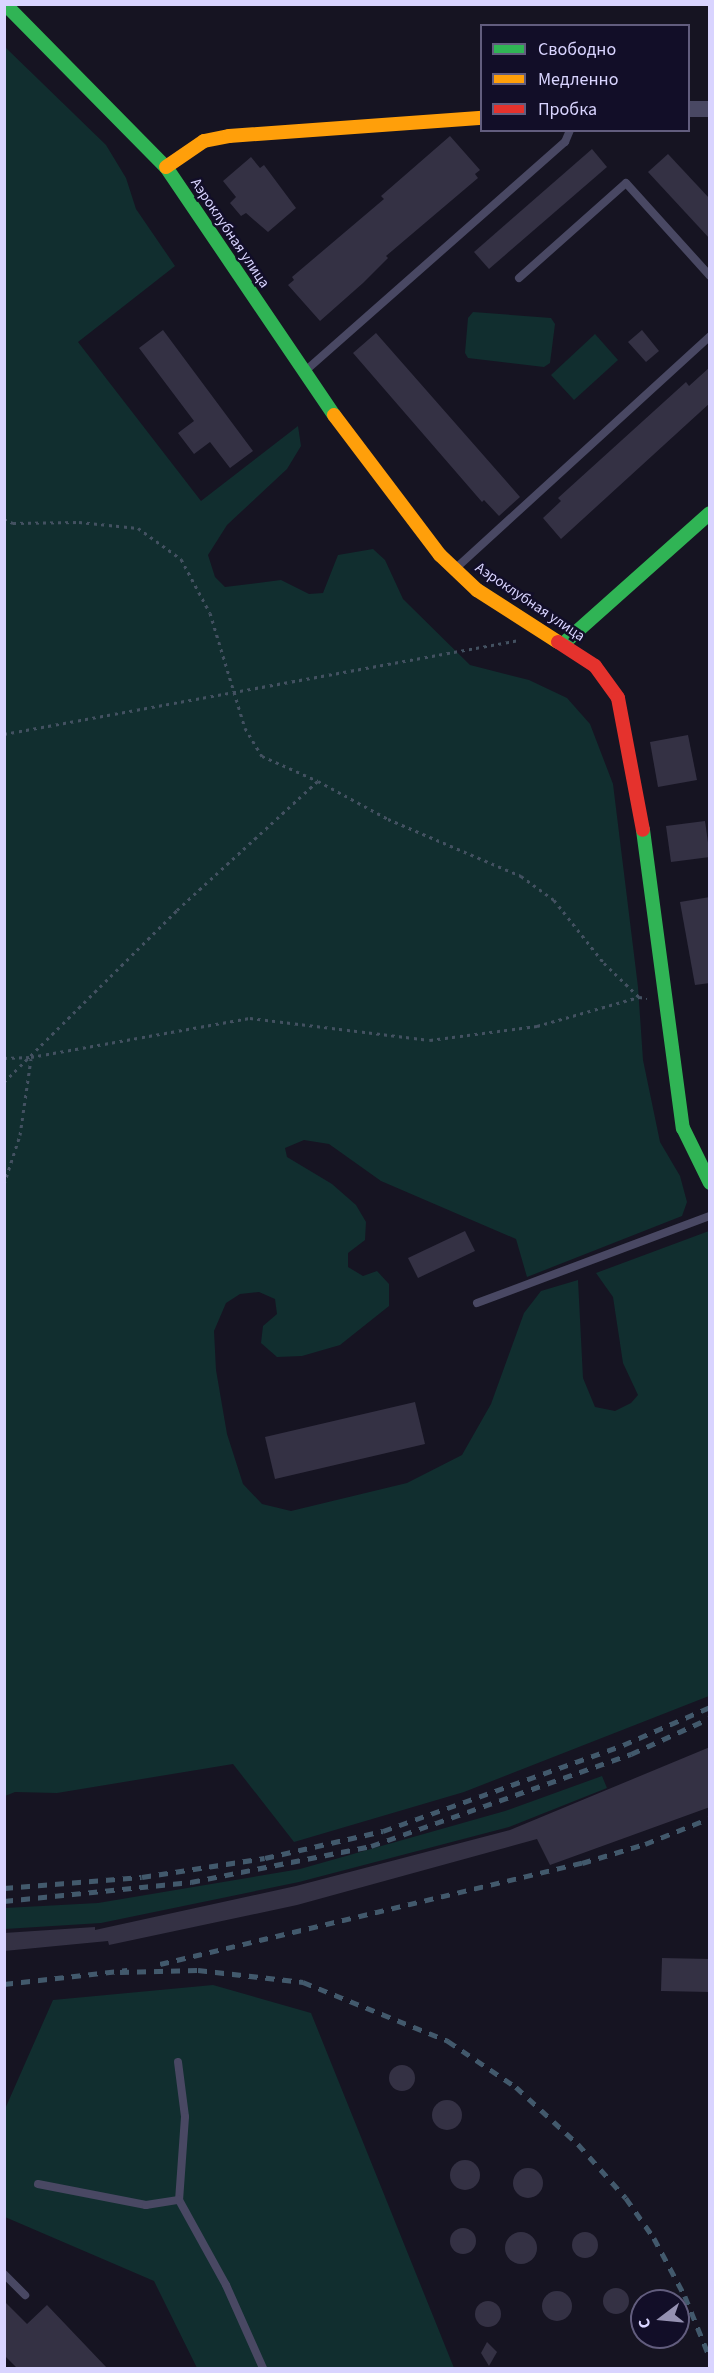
<!DOCTYPE html>
<html>
<head>
<meta charset="utf-8">
<style>
  body { margin:0 }
  #map { position:relative; width:714px; height:2373px; overflow:hidden; background:#161422; font-family:"Source Sans 3",sans-serif }
  div>[style] { position:absolute }
  .green>* { inset:0; background:#112e2f }
  .building>* { inset:0; background:#343144 }
  .round { border-radius:50% }
  .path>* { height:3px; margin-top:-1.5px; transform-origin:0; background:repeating-linear-gradient(90deg,#435161 0 3px,transparent 0 7.5px) }
  .lane>* { height:8px; margin:-4px; padding:0 4px; transform-origin:4px; border-radius:4px; background:#494863 }
  .street>* { height:16px; margin:-8px; padding:0 8px; transform-origin:8px; border-radius:8px; background:#494863 }
  .fast>* { height:14px; margin:-7px; padding:0 7px; transform-origin:7px; border-radius:7px; background:#30b455 }
  .slow>* { height:14px; margin:-7px; padding:0 7px; transform-origin:7px; border-radius:7px; background:#ff9f0a }
  .jam>* { height:14px; margin:-7px; padding:0 7px; transform-origin:7px; border-radius:7px; background:#e5322d }
  .rail>* { height:4.5px; margin-top:-2.25px; transform-origin:0; background:repeating-linear-gradient(90deg,#42596c 0 9px,transparent 0 17px) }
  span { translate:-50% -50%; white-space:nowrap; text-align:center; line-height:1.15; -webkit-text-stroke:5px #120e28; paint-order:stroke }
  .street-label { font-size:15px; color:#d9d4ff }
  .frame { position:absolute; inset:0; border:6px solid #d9d4ff; pointer-events:none }
  .legend { position:absolute; left:480px; top:24px; width:210px; height:108px; box-sizing:border-box; background:#120e28; border:2px solid #625d7e; margin:0; padding:8px 10px; list-style:none; font-size:18px; color:#d9d4ff }
  .legend li { display:flex; align-items:center; gap:12px; height:30px }
  .legend b { width:30px; border:2px solid #625d7e }
  .north { position:absolute; left:630px; top:2289px; width:60px; height:60px; box-sizing:border-box; background:#120e28; border:2px solid #625d7e; border-radius:50%; rotate:254deg; font-size:16px; font-weight:700; line-height:24px; text-align:center; color:#d9d4ff }
  .north::after { content:''; display:block; margin:auto; width:21px; height:27px; background:#9591b2; clip-path:polygon(50% 0,100% 100%,50% 72%,0 100%) }
</style>
</head>
<body>
<div id="map">
  <div class="green">
    <i style="clip-path:polygon(4px 46px,106px 145px,126px 178px,136px 209px,175px 266px,78px 342px,201px 501px,298px 426px,301px 446px,287px 469px,227px 525px,208px 555px,215px 577px,225px 587px,281px 580px,309px 594px,323px 593px,338px 555px,373px 549px,385px 560px,403px 599px,470px 665px,529px 680px,567px 698px,590px 724px,613px 784px,638px 987px,643px 1060px,660px 1142px,680px 1176px,687px 1202px,682px 1216px,527px 1277px,516px 1239px,381px 1181px,329px 1144px,304px 1140px,285px 1148px,287px 1157px,332px 1184px,356px 1205px,366px 1222px,365px 1240px,348px 1253px,348px 1267px,363px 1276px,377px 1271px,389px 1284px,389px 1306px,340px 1345px,302px 1356px,277px 1357px,261px 1343px,263px 1326px,277px 1314px,275px 1299px,259px 1292px,240px 1294px,226px 1303px,214px 1331px,216px 1370px,227px 1434px,243px 1484px,262px 1504px,291px 1511px,407px 1483px,462px 1455px,491px 1404px,524px 1313px,541px 1291px,578px 1280px,583px 1378px,595px 1407px,615px 1411px,631px 1403px,638px 1395px,623px 1363px,613px 1297px,596px 1273px,709px 1231px,709px 1696px,464px 1792px,294px 1842px,233px 1764px,57px 1793px,15px 1792px,5px 1796px)"></i>
    <i style="clip-path:polygon(473px 312px,551px 318px,555px 324px,550px 363px,544px 367px,468px 358px,465px 353px,468px 318px)"></i>
    <i style="clip-path:polygon(595px 334px,618px 360px,574px 400px,551px 375px)"></i>
    <i style="clip-path:polygon(602px 1776px,607px 1788px,509px 1827px,299px 1882px,101px 1923px,5px 1929px,5px 1908px,98px 1903px,300px 1869px,505px 1811px)"></i>
    <i style="clip-path:polygon(213px 1985px,311px 2013px,454px 2368px,197px 2368px,154px 2281px,5px 2217px,5px 2109px,53px 2000px)"></i>
  </div>
  <div class="building">
    <i style="clip-path:polygon(450px 136px,480px 170px,475px 174px,478px 178px,386px 256px,388px 258px,363px 283px,320px 321px,288px 285px,294px 280px,292px 277px,384px 199px,381px 196px)"></i>
    <i style="clip-path:polygon(592px 149px,607px 167px,489px 269px,474px 252px)"></i>
    <i style="clip-path:polygon(668px 154px,710px 199px,710px 239px,648px 172px)"></i>
    <i style="clip-path:polygon(251px 157px,260px 168px,264px 165px,296px 208px,268px 232px,246px 213px,241px 216px,230px 203px,236px 197px,223px 181px)"></i>
    <i style="clip-path:polygon(163px 330px,253px 451px,230px 468px,210px 442px,194px 454px,178px 433px,194px 421px,139px 348px)"></i>
    <i style="clip-path:polygon(642px 330px,659px 351px,646px 362px,628px 342px)"></i>
    <i style="clip-path:polygon(376px 333px,520px 497px,499px 516px,484px 500px,482px 502px,353px 353px)"></i>
    <i style="clip-path:polygon(710px 367px,710px 403px,561px 539px,543px 518px,561px 501px,558px 498px,686px 382px,689px 386px)"></i>
    <i style="clip-path:polygon(688px 735px,697px 780px,658px 787px,650px 742px)"></i>
    <i style="clip-path:polygon(705px 821px,710px 857px,671px 862px,666px 826px)"></i>
    <i style="clip-path:polygon(710px 897px,710px 983px,695px 985px,680px 902px)"></i>
    <i style="clip-path:polygon(465px 1231px,475px 1251px,418px 1278px,408px 1258px)"></i>
    <i style="clip-path:polygon(415px 1402px,425px 1444px,275px 1479px,265px 1437px)"></i>
    <i style="clip-path:polygon(710px 1747px,710px 1807px,550px 1865px,537px 1839px,297px 1905px,109px 1945px,108px 1941px,4px 1951px,4px 1933px,95px 1927px,95px 1930px,296px 1886px,510px 1830px)"></i>
    <i style="clip-path:polygon(662px 1958px,710px 1959px,710px 1992px,661px 1991px)"></i>
    <i class="round" style="left:389px;top:2065px;width:26px;height:26px"></i>
    <i class="round" style="left:432px;top:2100px;width:30px;height:30px"></i>
    <i class="round" style="left:450px;top:2160px;width:30px;height:30px"></i>
    <i class="round" style="left:513px;top:2168px;width:30px;height:30px"></i>
    <i class="round" style="left:450px;top:2228px;width:26px;height:26px"></i>
    <i class="round" style="left:572px;top:2232px;width:26px;height:26px"></i>
    <i class="round" style="left:505px;top:2232px;width:32px;height:32px"></i>
    <i class="round" style="left:603px;top:2288px;width:26px;height:26px"></i>
    <i class="round" style="left:542px;top:2291px;width:30px;height:30px"></i>
    <i style="clip-path:polygon(4px 2301px,27px 2324px,47px 2305px,107px 2368px,17px 2368px,4px 2355px)"></i>
    <i class="round" style="left:475px;top:2301px;width:26px;height:26px"></i>
    <i style="clip-path:polygon(487px 2342px,497px 2352px,489px 2366px,481px 2353px)"></i>
  </div>
  <div class="path">
    <i style="left:4px;top:519px;width:10px;rotate:24deg"></i>
    <i style="left:13px;top:523px;width:66px;rotate:-0.9deg"></i>
    <i style="left:79px;top:522px;width:59px;rotate:5.8deg"></i>
    <i style="left:138px;top:528px;width:53px;rotate:35.8deg"></i>
    <i style="left:181px;top:559px;width:61px;rotate:61.8deg"></i>
    <i style="left:210px;top:613px;width:120px;rotate:73.1deg"></i>
    <i style="left:245px;top:728px;width:33px;rotate:59deg"></i>
    <i style="left:262px;top:756px;width:61px;rotate:24.1deg"></i>
    <i style="left:318px;top:781px;width:80px;rotate:28.5deg"></i>
    <i style="left:388px;top:819px;width:145px;rotate:23.2deg"></i>
    <i style="left:521px;top:876px;width:41px;rotate:36deg"></i>
    <i style="left:554px;top:900px;width:80px;rotate:51.6deg"></i>
    <i style="left:604px;top:963px;width:49px;rotate:44.2deg"></i>
    <i style="left:639px;top:997px;width:8px;rotate:7deg"></i>
    <i style="left:4px;top:734px;width:524px;rotate:-10.34deg"></i>
    <i style="left:4px;top:1058px;width:27px;rotate:-2deg"></i>
    <i style="left:31px;top:1057px;width:222px;rotate:-10.1deg"></i>
    <i style="left:250px;top:1018px;width:181px;rotate:7deg"></i>
    <i style="left:430px;top:1040px;width:108px;rotate:-7.5deg"></i>
    <i style="left:537px;top:1026px;width:106px;rotate:-15.9deg"></i>
    <i style="left:4px;top:1082px;width:244px;rotate:-44.8deg"></i>
    <i style="left:177px;top:910px;width:191px;rotate:-42.5deg"></i>
    <i style="left:4px;top:1184px;width:52px;rotate:-71.9deg"></i>
    <i style="left:20px;top:1135px;width:77px;rotate:-81.8deg"></i>
  </div>
  <div class="lane">
    <i style="left:519px;top:278px;width:143px;rotate:-41.6deg"></i>
    <i style="left:626px;top:183px;width:125px;rotate:47.9deg"></i>
    <i style="left:304px;top:372px;width:348px;rotate:-41.4deg"></i>
    <i style="left:565px;top:142px;width:13px;rotate:-67deg"></i>
    <i style="left:455px;top:569px;width:345px;rotate:-42.4deg"></i>
    <i style="left:477px;top:1303px;width:249px;rotate:-20.5deg"></i>
    <i style="left:178px;top:2062px;width:55px;rotate:82.7deg"></i>
    <i style="left:185px;top:2117px;width:83px;rotate:94.1deg"></i>
    <i style="left:179px;top:2200px;width:97px;rotate:61.1deg"></i>
    <i style="left:226px;top:2285px;width:91px;rotate:66deg"></i>
    <i style="left:38px;top:2184px;width:110px;rotate:11deg"></i>
    <i style="left:146px;top:2205px;width:33px;rotate:-9deg"></i>
    <i style="left:4px;top:2274px;width:30px;rotate:45deg"></i>
  </div>
  <div class="street">
    <i style="left:688px;top:109px;width:22px"></i>
  </div>
  <div class="fast">
    <i style="left:5px;top:4px;width:229px;rotate:45.4deg"></i>
    <i style="left:166px;top:167px;width:300px;rotate:55.9deg"></i>
    <i style="left:564px;top:643px;width:195px;rotate:-41.7deg"></i>
    <i style="left:643px;top:830px;width:301px;rotate:82.4deg"></i>
    <i style="left:683px;top:1128px;width:61px;rotate:63.9deg"></i>
  </div>
  <div class="slow">
    <i style="left:166px;top:167px;width:46px;rotate:-34.4deg"></i>
    <i style="left:204px;top:141px;width:25px;rotate:-11deg"></i>
    <i style="left:229px;top:136px;width:254px;rotate:-4.1deg"></i>
    <i style="left:334px;top:415px;width:176px;rotate:52.9deg"></i>
    <i style="left:440px;top:555px;width:51px;rotate:43.4deg"></i>
    <i style="left:477px;top:590px;width:96px;rotate:32.7deg"></i>
  </div>
  <div class="jam">
    <i style="left:558px;top:642px;width:44px;rotate:33deg"></i>
    <i style="left:595px;top:666px;width:39px;rotate:54deg"></i>
    <i style="left:618px;top:698px;width:134px;rotate:79.3deg"></i>
  </div>
  <div class="rail">
    <i style="left:4px;top:1888px;width:138px;rotate:-4.6deg"></i>
    <i style="left:142px;top:1877px;width:124px;rotate:-8.8deg"></i>
    <i style="left:265px;top:1858px;width:121px;rotate:-12.9deg"></i>
    <i style="left:383px;top:1831px;width:255px;rotate:-19.7deg"></i>
    <i style="left:623px;top:1745px;width:95px;rotate:-23.6deg"></i>
    <i style="left:4px;top:1901px;width:188px;rotate:-5.8deg"></i>
    <i style="left:191px;top:1882px;width:184px;rotate:-11.3deg"></i>
    <i style="left:371px;top:1846px;width:276px;rotate:-19.5deg"></i>
    <i style="left:631px;top:1754px;width:87px;rotate:-24.5deg"></i>
    <i style="left:160px;top:1964px;width:434px;rotate:-13.5deg"></i>
    <i style="left:582px;top:1863px;width:66px;rotate:-16.8deg"></i>
    <i style="left:645px;top:1844px;width:70px;rotate:-21.8deg"></i>
    <i style="left:120px;top:1972px;width:78px;rotate:-1.5deg"></i>
    <i style="left:198px;top:1970px;width:106px;rotate:6.5deg"></i>
    <i style="left:303px;top:1982px;width:157px;rotate:22.1deg"></i>
    <i style="left:448px;top:2041px;width:82px;rotate:34.1deg"></i>
    <i style="left:516px;top:2087px;width:84px;rotate:42.6deg"></i>
    <i style="left:578px;top:2144px;width:72px;rotate:48.4deg"></i>
    <i style="left:626px;top:2198px;width:49px;rotate:55deg"></i>
    <i style="left:654px;top:2238px;width:66px;rotate:61.9deg"></i>
    <i style="left:685px;top:2296px;width:67px;rotate:68deg"></i>
    <i style="left:4px;top:1984px;width:124px;rotate:-6.5deg"></i>
  </div>
  <div class="street-label">
    <span style="left:230px;top:233px;rotate:56deg">Аэроклубная улица</span>
    <span style="left:530px;top:602px;rotate:34deg">Аэроклубная улица</span>
  </div>
  <div class="frame"></div>
  <ul class="legend">
  <li><b style="height:8px;background:#30b455"></b>Свободно</li>
  <li><b style="height:8px;background:#ff9f0a"></b>Медленно</li>
  <li><b style="height:8px;background:#e5322d"></b>Пробка</li>
  </ul>
  <div class="north">С</div>
</div>
</body>
</html>
